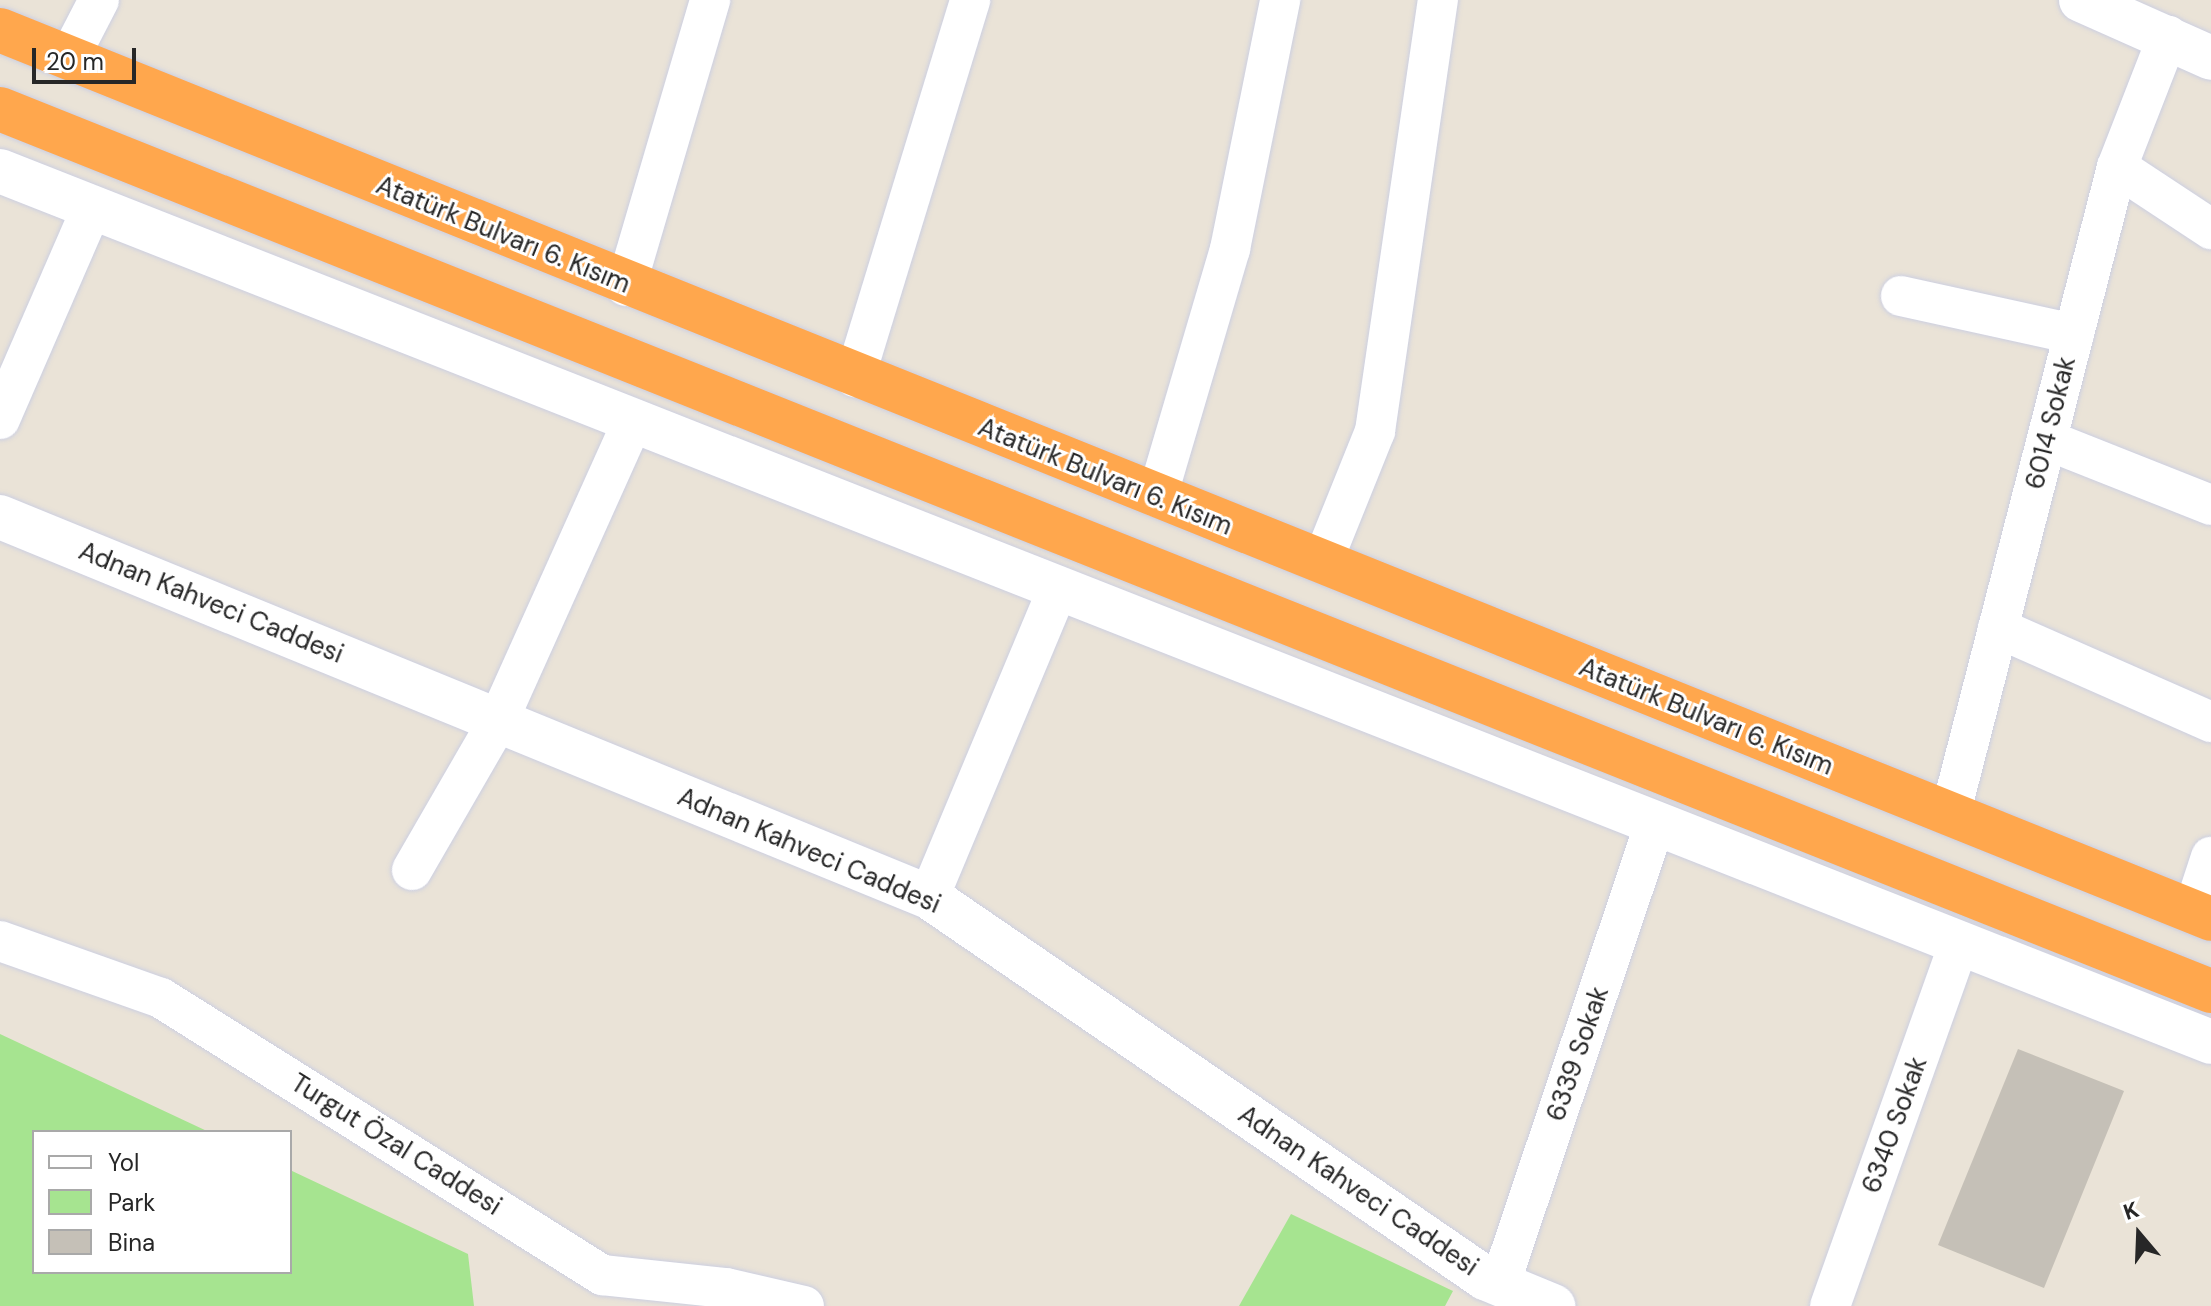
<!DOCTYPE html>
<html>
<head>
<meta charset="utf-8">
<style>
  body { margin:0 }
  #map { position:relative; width:2211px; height:1306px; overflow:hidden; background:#eae3d7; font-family:"DM Sans",sans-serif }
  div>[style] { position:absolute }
  .green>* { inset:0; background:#a6e490 }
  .building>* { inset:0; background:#c5c0b7 }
  .roads { filter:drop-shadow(0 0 2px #cccfe1) drop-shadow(0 0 2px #cccfe1) }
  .street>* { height:40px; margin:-20px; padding:0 20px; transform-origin:20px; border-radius:20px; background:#fff }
  .secondary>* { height:44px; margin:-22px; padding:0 22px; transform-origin:22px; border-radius:22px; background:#fff }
  .highway>* { height:44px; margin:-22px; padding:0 22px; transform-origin:22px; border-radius:22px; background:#ffa74d }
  span { translate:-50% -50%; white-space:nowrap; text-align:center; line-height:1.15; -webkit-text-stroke:6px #fff; paint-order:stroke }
  .street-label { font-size:26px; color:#272727 }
  .legend { position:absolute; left:32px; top:1130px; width:260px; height:144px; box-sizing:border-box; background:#fff; border:2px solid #a9a9a9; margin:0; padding:10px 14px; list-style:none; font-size:24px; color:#272727 }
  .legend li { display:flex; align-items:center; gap:16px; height:40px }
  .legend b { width:40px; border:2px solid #a9a9a9 }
  .north { position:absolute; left:2099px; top:1194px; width:80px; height:80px; -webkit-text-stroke:6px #fff; paint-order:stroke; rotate:341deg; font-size:22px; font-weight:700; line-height:32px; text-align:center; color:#272727 }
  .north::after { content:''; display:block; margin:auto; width:28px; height:36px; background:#272727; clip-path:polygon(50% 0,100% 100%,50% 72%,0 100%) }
  .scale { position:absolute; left:32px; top:48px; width:104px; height:36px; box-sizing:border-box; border:4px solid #272727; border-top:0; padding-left:10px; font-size:24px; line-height:28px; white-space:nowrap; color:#272727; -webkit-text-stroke:6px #fff; paint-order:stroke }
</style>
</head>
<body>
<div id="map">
  <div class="green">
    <i style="clip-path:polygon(0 1034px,209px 1132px,34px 1132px,34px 1272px,290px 1272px,290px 1170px,468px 1254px,474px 1306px,0 1306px)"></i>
    <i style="clip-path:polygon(1291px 1214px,1453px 1291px,1445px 1306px,1239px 1306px)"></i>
  </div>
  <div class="building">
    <i style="clip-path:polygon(2018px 1049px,2124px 1091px,2044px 1288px,1938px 1245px)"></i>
  </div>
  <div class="roads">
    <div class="street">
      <i style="left:69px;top:58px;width:65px;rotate:-62.7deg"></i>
      <i style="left:2117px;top:167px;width:113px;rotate:33.4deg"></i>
      <i style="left:626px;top:286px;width:298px;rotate:-73.6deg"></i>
      <i style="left:1901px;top:296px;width:177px;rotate:12.4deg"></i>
      <i style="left:855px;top:377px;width:394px;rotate:-73deg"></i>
      <i style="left:0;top:419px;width:231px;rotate:-66.5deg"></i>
      <i style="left:2047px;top:440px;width:176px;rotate:21.6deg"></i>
      <i style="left:1157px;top:497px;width:259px;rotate:-73.6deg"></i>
      <i style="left:1230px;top:249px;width:254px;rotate:-78.6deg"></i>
      <i style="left:1322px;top:563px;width:142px;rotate:-68.1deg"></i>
      <i style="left:1375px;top:431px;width:436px;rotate:-81.7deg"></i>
      <i style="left:1998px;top:628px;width:233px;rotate:23.8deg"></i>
      <i style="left:1950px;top:815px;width:669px;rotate:-75.55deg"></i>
      <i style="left:2117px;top:167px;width:141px;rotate:-68.7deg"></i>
      <i style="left:412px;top:870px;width:172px;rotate:-60deg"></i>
      <i style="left:498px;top:721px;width:330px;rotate:-65.8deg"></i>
      <i style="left:929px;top:897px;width:335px;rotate:-67.3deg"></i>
      <i style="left:2193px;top:912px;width:58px;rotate:-71.9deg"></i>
      <i style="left:0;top:941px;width:171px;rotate:19.5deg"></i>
      <i style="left:161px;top:998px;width:521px;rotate:32.13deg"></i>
      <i style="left:602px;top:1275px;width:125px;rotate:6deg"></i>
      <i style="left:726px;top:1288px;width:80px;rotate:13deg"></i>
      <i style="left:1500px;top:1284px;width:485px;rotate:-71.4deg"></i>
      <i style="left:1830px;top:1306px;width:384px;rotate:-70.4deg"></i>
    </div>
    <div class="secondary">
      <i style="left:2081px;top:0;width:142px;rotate:24deg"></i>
      <i style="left:0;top:171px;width:2376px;rotate:21.5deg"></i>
      <i style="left:0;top:517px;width:1004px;rotate:22.25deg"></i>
      <i style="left:929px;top:897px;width:674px;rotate:34.42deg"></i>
      <i style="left:1485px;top:1278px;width:74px;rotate:22.4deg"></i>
    </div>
    <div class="highway">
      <i style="left:0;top:30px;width:2383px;rotate:21.9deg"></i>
      <i style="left:0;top:109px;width:2380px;rotate:21.75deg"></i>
    </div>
  </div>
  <div class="street-label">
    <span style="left:503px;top:235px;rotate:22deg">Atatürk Bulvarı 6. Kısım</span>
    <span style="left:2051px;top:423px;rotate:-76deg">6014 Sokak</span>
    <span style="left:1105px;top:477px;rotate:22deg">Atatürk Bulvarı 6. Kısım</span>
    <span style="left:211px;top:603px;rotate:22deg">Adnan Kahveci Caddesi</span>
    <span style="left:1706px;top:717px;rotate:22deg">Atatürk Bulvarı 6. Kısım</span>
    <span style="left:809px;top:851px;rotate:23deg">Adnan Kahveci Caddesi</span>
    <span style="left:1578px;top:1054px;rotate:-71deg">6339 Sokak</span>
    <span style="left:1895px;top:1125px;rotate:-70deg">6340 Sokak</span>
    <span style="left:396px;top:1145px;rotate:32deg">Turgut Özal Caddesi</span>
    <span style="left:1358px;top:1191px;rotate:34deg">Adnan Kahveci Caddesi</span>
  </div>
  <ul class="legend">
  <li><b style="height:10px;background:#fff"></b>Yol</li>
  <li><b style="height:22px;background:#a6e490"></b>Park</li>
  <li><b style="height:22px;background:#c5c0b7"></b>Bina</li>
  </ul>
  <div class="north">K</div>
  <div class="scale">20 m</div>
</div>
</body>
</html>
